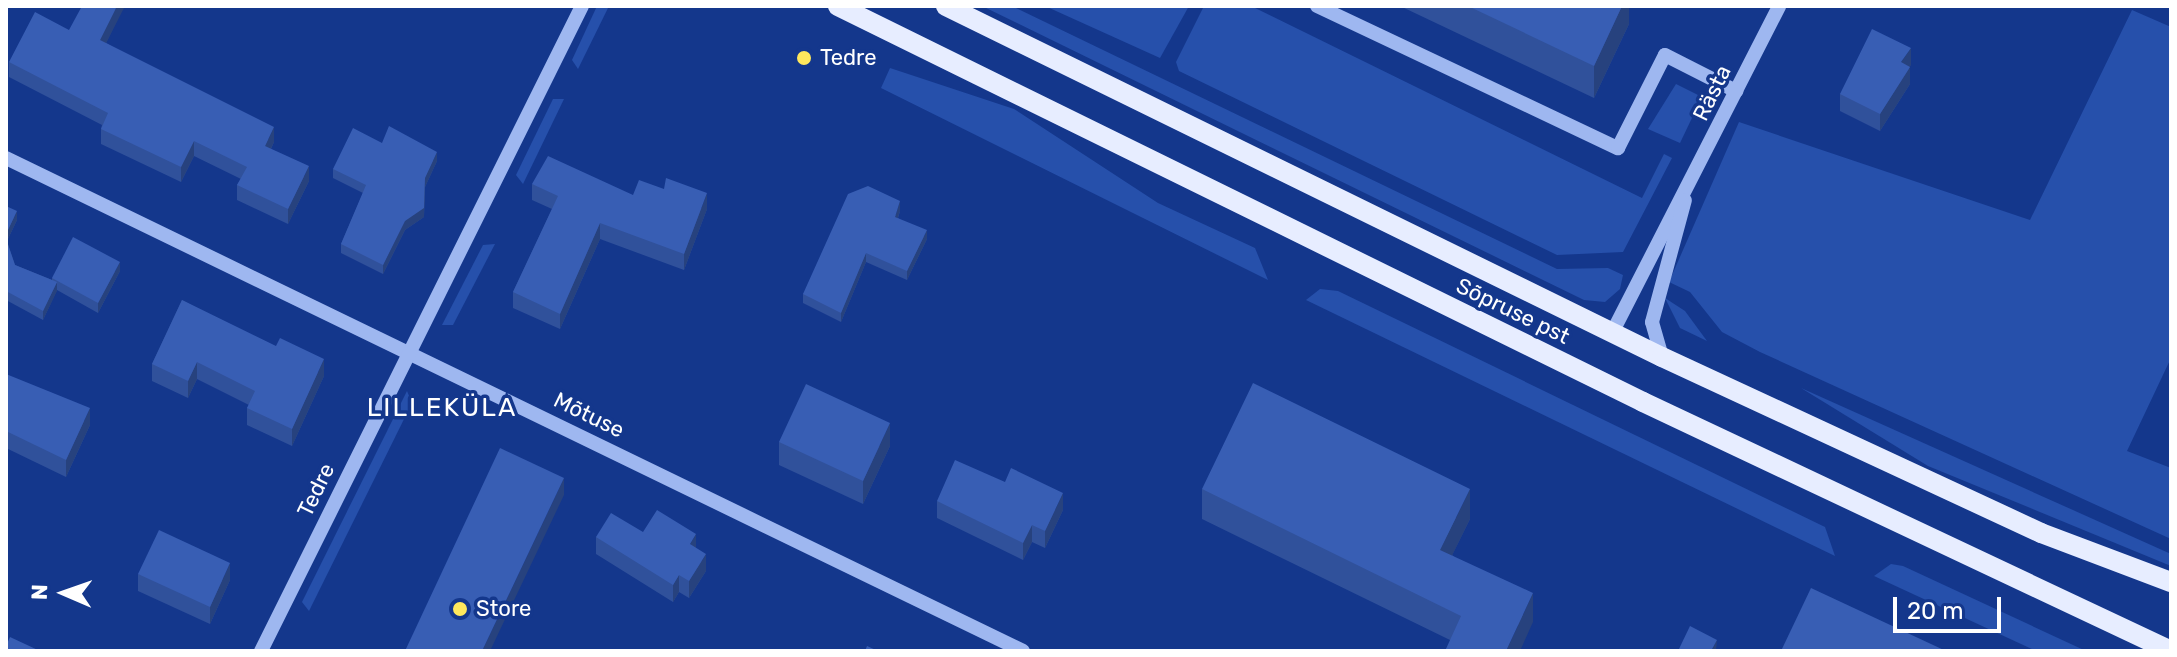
<!DOCTYPE html>
<html>
<head>
<meta charset="utf-8">
<style>
  body { margin:0 }
  #map { position:relative; width:2177px; height:657px; overflow:hidden; background:#14378c; font-family:Rubik,sans-serif }
  div>[style] { position:absolute }
  .green>* { inset:0; background:#2650ab }
  .minor>* { height:14px; margin:-7px; padding:0 7px; transform-origin:7px; border-radius:7px; background:#9eb7f0 }
  .major>* { height:20px; margin:-10px; padding:0 10px; transform-origin:10px; border-radius:10px; background:#e7edff }
  .wall>* { inset:0; background:#30519b }
  .shaded-wall>* { inset:0; background:#27427e }
  .building>* { inset:0; background:#385eb4 }
  .dots>* { width:22px; height:22px; translate:-50% -50%; box-sizing:border-box; border:4px solid #14378c; border-radius:50% }
  span { translate:-50% -50%; white-space:nowrap; text-align:center; line-height:1.15; -webkit-text-stroke:7px #14378c; paint-order:stroke }
  .poi-label { font-size:22px; color:#fff }
  .left { translate:0 -50%; text-align:left }
  .street-label { font-size:22px; color:#fff }
  .quarter-label { font-size:26px; color:#fff; letter-spacing:2px }
  .frame { position:absolute; inset:0; border:8px solid #fff; pointer-events:none }
  .north { position:absolute; left:24px; top:553px; width:80px; height:80px; -webkit-text-stroke:6px #14378c; paint-order:stroke; rotate:272deg; font-size:22px; font-weight:700; line-height:32px; text-align:center; color:#fff }
  .north::after { content:''; display:block; margin:auto; width:28px; height:36px; background:#fff; clip-path:polygon(50% 0,100% 100%,50% 72%,0 100%) }
  .scale { position:absolute; left:1893px; top:597px; width:108px; height:36px; box-sizing:border-box; border:4px solid #fff; border-top:0; padding-left:10px; font-size:24px; line-height:28px; white-space:nowrap; color:#fff; -webkit-text-stroke:6px #14378c; paint-order:stroke }
</style>
</head>
<body>
<div id="map">
  <div class="green">
    <i style="clip-path:polygon(597px 6px,609px 6px,578px 69px,572px 60px)"></i>
    <i style="clip-path:polygon(982px 6px,1012px 6px,1557px 269px,1608px 268px,1623px 275px,1620px 289px,1605px 302px,1584px 300px)"></i>
    <i style="clip-path:polygon(1045px 6px,1189px 6px,1160px 58px)"></i>
    <i style="clip-path:polygon(1204px 6px,1251px 6px,1642px 198px,1664px 154px,1672px 158px,1623px 252px,1557px 255px,1179px 71px,1176px 62px)"></i>
    <i style="clip-path:polygon(2132px 10px,2171px 27px,2171px 358px,2127px 451px,2171px 468px,2171px 539px,1760px 352px,1722px 332px,1690px 292px,1669px 282px,1739px 122px,2030px 220px)"></i>
    <i style="clip-path:polygon(890px 68px,1014px 109px,1158px 203px,1255px 248px,1268px 280px,881px 88px)"></i>
    <i style="clip-path:polygon(1676px 84px,1702px 97px,1680px 143px,1648px 129px)"></i>
    <i style="clip-path:polygon(553px 99px,564px 99px,523px 184px,516px 175px)"></i>
    <i style="clip-path:polygon(495px 244px,453px 325px,442px 325px,483px 245px)"></i>
    <i style="clip-path:polygon(1320px 289px,1338px 291px,1825px 527px,1835px 556px,1306px 300px)"></i>
    <i style="clip-path:polygon(1665px 298px,1685px 311px,1707px 341px,1680px 328px)"></i>
    <i style="clip-path:polygon(1801px 388px,2171px 554px,2171px 566px,1928px 466px)"></i>
    <i style="clip-path:polygon(407px 391px,412px 403px,309px 611px,302px 602px)"></i>
    <i style="clip-path:polygon(1891px 564px,1903px 566px,2086px 651px,2036px 651px,1874px 576px)"></i>
  </div>
  <div class="minor">
    <i style="left:1317px;top:6px;width:333px;rotate:25.3deg"></i>
    <i style="left:1618px;top:148px;width:104px;rotate:-63.2deg"></i>
    <i style="left:1665px;top:55px;width:80px;rotate:26.9deg"></i>
    <i style="left:6px;top:158px;width:1130px;rotate:25.86deg"></i>
    <i style="left:1612px;top:333px;width:367px;rotate:-62.9deg"></i>
    <i style="left:1662px;top:357px;width:36px;rotate:-106deg"></i>
    <i style="left:1652px;top:322px;width:126px;rotate:-74.9deg"></i>
    <i style="left:261px;top:651px;width:720px;rotate:-63.54deg"></i>
  </div>
  <div class="major">
    <i style="left:838px;top:6px;width:897px;rotate:26.19deg"></i>
    <i style="left:1643px;top:402px;width:584px;rotate:25.25deg"></i>
    <i style="left:946px;top:6px;width:797px;rotate:26.12deg"></i>
    <i style="left:1662px;top:357px;width:418px;rotate:24.9deg"></i>
    <i style="left:2041px;top:533px;width:139px;rotate:20.7deg"></i>
  </div>
  <div class="wall">
    <i style="clip-path:polygon(124px 6px,106px 43px,274px 142px,271px 149px,309px 181px,288px 224px,237px 200px,237px 185px,241px 179px,194px 156px,181px 182px,101px 144px,101px 129px,102px 125px,9px 77px,9px 62px,69px 30px)"></i>
    <i style="clip-path:polygon(1400px 6px,1629px 6px,1629px 24px,1594px 98px)"></i>
    <i style="clip-path:polygon(1911px 65px,1909px 67px,1910px 84px,1880px 131px,1840px 111px,1840px 94px)"></i>
    <i style="clip-path:polygon(382px 143px,437px 161px,425px 187px,424px 217px,405px 230px,383px 274px,341px 253px,341px 244px,363px 193px,333px 178px,333px 169px)"></i>
    <i style="clip-path:polygon(532px 184px,633px 195px,707px 209px,684px 270px,600px 239px,560px 329px,513px 308px,513px 292px,552px 209px,532px 200px)"></i>
    <i style="clip-path:polygon(6px 206px,17px 220px,7px 241px,15px 265px,52px 280px,52px 278px,120px 271px,98px 313px,57px 290px,43px 320px,6px 300px)"></i>
    <i style="clip-path:polygon(900px 211px,898px 218px,927px 239px,907px 280px,866px 262px,841px 322px,803px 303px,803px 294px)"></i>
    <i style="clip-path:polygon(182px 300px,324px 376px,292px 446px,247px 425px,247px 408px,249px 405px,197px 379px,188px 398px,152px 381px,152px 364px)"></i>
    <i style="clip-path:polygon(6px 374px,90px 425px,66px 477px,6px 448px)"></i>
    <i style="clip-path:polygon(779px 442px,890px 446px,863px 504px,779px 465px)"></i>
    <i style="clip-path:polygon(1202px 489px,1470px 519px,1452px 555px,1533px 622px,1450px 640px,1202px 519px)"></i>
    <i style="clip-path:polygon(937px 501px,1063px 510px,1045px 548px,1032px 542px,1023px 560px,937px 518px)"></i>
    <i style="clip-path:polygon(643px 532px,696px 548px,706px 571px,689px 598px,679px 592px,673px 602px,596px 554px,596px 537px)"></i>
    <i style="clip-path:polygon(138px 574px,230px 580px,210px 624px,138px 591px)"></i>
  </div>
  <div class="shaded-wall">
    <i style="clip-path:polygon(117px 6px,124px 6px,124px 8px,100px 55px,100px 40px)"></i>
    <i style="clip-path:polygon(1622px 6px,1629px 6px,1629px 24px,1594px 98px,1594px 66px)"></i>
    <i style="clip-path:polygon(1911px 48px,1911px 65px,1901px 80px,1901px 62px)"></i>
    <i style="clip-path:polygon(1910px 67px,1910px 84px,1880px 131px,1880px 114px)"></i>
    <i style="clip-path:polygon(274px 127px,274px 142px,265px 161px,265px 146px)"></i>
    <i style="clip-path:polygon(194px 141px,194px 156px,181px 182px,181px 167px)"></i>
    <i style="clip-path:polygon(437px 152px,437px 161px,425px 187px,424px 217px,405px 230px,383px 274px,383px 265px)"></i>
    <i style="clip-path:polygon(309px 166px,309px 181px,288px 224px,288px 209px)"></i>
    <i style="clip-path:polygon(707px 193px,707px 209px,684px 270px,684px 254px)"></i>
    <i style="clip-path:polygon(900px 201px,900px 211px,895px 226px,895px 217px)"></i>
    <i style="clip-path:polygon(17px 211px,17px 220px,6px 243px,6px 234px)"></i>
    <i style="clip-path:polygon(600px 223px,600px 239px,560px 329px,560px 314px)"></i>
    <i style="clip-path:polygon(927px 230px,927px 239px,907px 280px,907px 271px)"></i>
    <i style="clip-path:polygon(866px 253px,866px 262px,841px 322px,841px 313px)"></i>
    <i style="clip-path:polygon(120px 262px,120px 271px,98px 313px,98px 303px)"></i>
    <i style="clip-path:polygon(57px 282px,57px 291px,43px 320px,43px 311px)"></i>
    <i style="clip-path:polygon(324px 359px,324px 376px,292px 446px,292px 429px)"></i>
    <i style="clip-path:polygon(197px 362px,197px 379px,188px 398px,188px 381px)"></i>
    <i style="clip-path:polygon(90px 408px,90px 425px,66px 477px,66px 460px)"></i>
    <i style="clip-path:polygon(890px 423px,890px 446px,863px 504px,863px 481px)"></i>
    <i style="clip-path:polygon(564px 478px,564px 495px,490px 651px,482px 651px)"></i>
    <i style="clip-path:polygon(1470px 489px,1470px 519px,1440px 580px,1440px 550px)"></i>
    <i style="clip-path:polygon(1063px 493px,1063px 510px,1045px 548px,1045px 531px)"></i>
    <i style="clip-path:polygon(1032px 525px,1032px 542px,1023px 560px,1023px 543px)"></i>
    <i style="clip-path:polygon(696px 534px,696px 551px,690px 544px)"></i>
    <i style="clip-path:polygon(706px 554px,706px 571px,689px 598px,689px 581px)"></i>
    <i style="clip-path:polygon(230px 563px,230px 580px,210px 624px,210px 607px)"></i>
    <i style="clip-path:polygon(679px 575px,679px 592px,673px 602px,673px 585px)"></i>
    <i style="clip-path:polygon(1533px 593px,1533px 622px,1520px 651px,1506px 651px)"></i>
    <i style="clip-path:polygon(1717px 640px,1716px 651px,1711px 651px)"></i>
  </div>
  <div class="building">
    <i style="clip-path:polygon(82px 6px,117px 6px,100px 40px,274px 127px,265px 146px,309px 166px,288px 209px,237px 185px,247px 167px,194px 141px,181px 167px,101px 129px,108px 113px,9px 62px,35px 12px,69px 30px)"></i>
    <i style="clip-path:polygon(1468px 6px,1622px 6px,1594px 66px)"></i>
    <i style="clip-path:polygon(1872px 29px,1911px 48px,1901px 62px,1910px 67px,1880px 114px,1840px 94px)"></i>
    <i style="clip-path:polygon(389px 126px,437px 152px,425px 178px,424px 208px,405px 221px,383px 265px,341px 244px,366px 185px,333px 169px,353px 128px,382px 143px)"></i>
    <i style="clip-path:polygon(548px 156px,633px 195px,639px 180px,664px 189px,666px 178px,707px 193px,684px 254px,600px 223px,560px 314px,513px 292px,558px 196px,532px 184px)"></i>
    <i style="clip-path:polygon(868px 186px,900px 201px,895px 217px,927px 230px,907px 271px,866px 253px,841px 313px,803px 294px,848px 194px)"></i>
    <i style="clip-path:polygon(6px 206px,17px 211px,6px 234px)"></i>
    <i style="clip-path:polygon(73px 237px,120px 262px,98px 303px,52px 278px)"></i>
    <i style="clip-path:polygon(6px 239px,15px 265px,57px 282px,43px 311px,6px 291px)"></i>
    <i style="clip-path:polygon(182px 300px,276px 346px,280px 338px,324px 359px,292px 429px,247px 408px,255px 391px,197px 362px,188px 381px,152px 364px)"></i>
    <i style="clip-path:polygon(6px 374px,90px 408px,66px 460px,6px 431px)"></i>
    <i style="clip-path:polygon(1253px 383px,1470px 489px,1440px 550px,1533px 593px,1506px 651px,1445px 651px,1461px 616px,1202px 489px)"></i>
    <i style="clip-path:polygon(806px 384px,890px 423px,863px 481px,779px 442px)"></i>
    <i style="clip-path:polygon(500px 448px,564px 478px,482px 651px,405px 651px)"></i>
    <i style="clip-path:polygon(955px 460px,1005px 482px,1011px 468px,1063px 493px,1045px 531px,1032px 525px,1023px 543px,937px 501px)"></i>
    <i style="clip-path:polygon(657px 510px,696px 534px,690px 544px,706px 554px,689px 581px,679px 575px,673px 585px,596px 537px,611px 513px,643px 532px)"></i>
    <i style="clip-path:polygon(159px 530px,230px 563px,210px 607px,138px 574px)"></i>
    <i style="clip-path:polygon(1811px 588px,1946px 651px,1781px 651px)"></i>
    <i style="clip-path:polygon(1690px 626px,1717px 640px,1711px 651px,1678px 651px)"></i>
    <i style="clip-path:polygon(10px 637px,40px 651px,6px 651px,6px 646px)"></i>
    <i style="clip-path:polygon(867px 646px,878px 651px,865px 651px)"></i>
  </div>
  <div class="dots">
    <i style="left:804px;top:58px;background:#ffe85d"></i>
    <i style="left:460px;top:609px;background:#ffe85d"></i>
  </div>
  <div class="poi-label">
    <span class="left" style="left:820px;top:58px">Tedre</span>
    <span class="left" style="left:476px;top:609px">Store</span>
  </div>
  <div class="street-label">
    <span style="left:1712px;top:93px;rotate:-64deg">Rästa</span>
    <span style="left:1513px;top:311px;rotate:26deg">Sõpruse pst</span>
    <span style="left:589px;top:415px;rotate:26deg">Mõtuse</span>
    <span style="left:316px;top:490px;rotate:-64deg">Tedre</span>
  </div>
  <div class="quarter-label">
    <span style="left:442px;top:408px">LILLEKÜLA</span>
  </div>
  <div class="frame"></div>
  <div class="north">N</div>
  <div class="scale">20 m</div>
</div>
</body>
</html>
